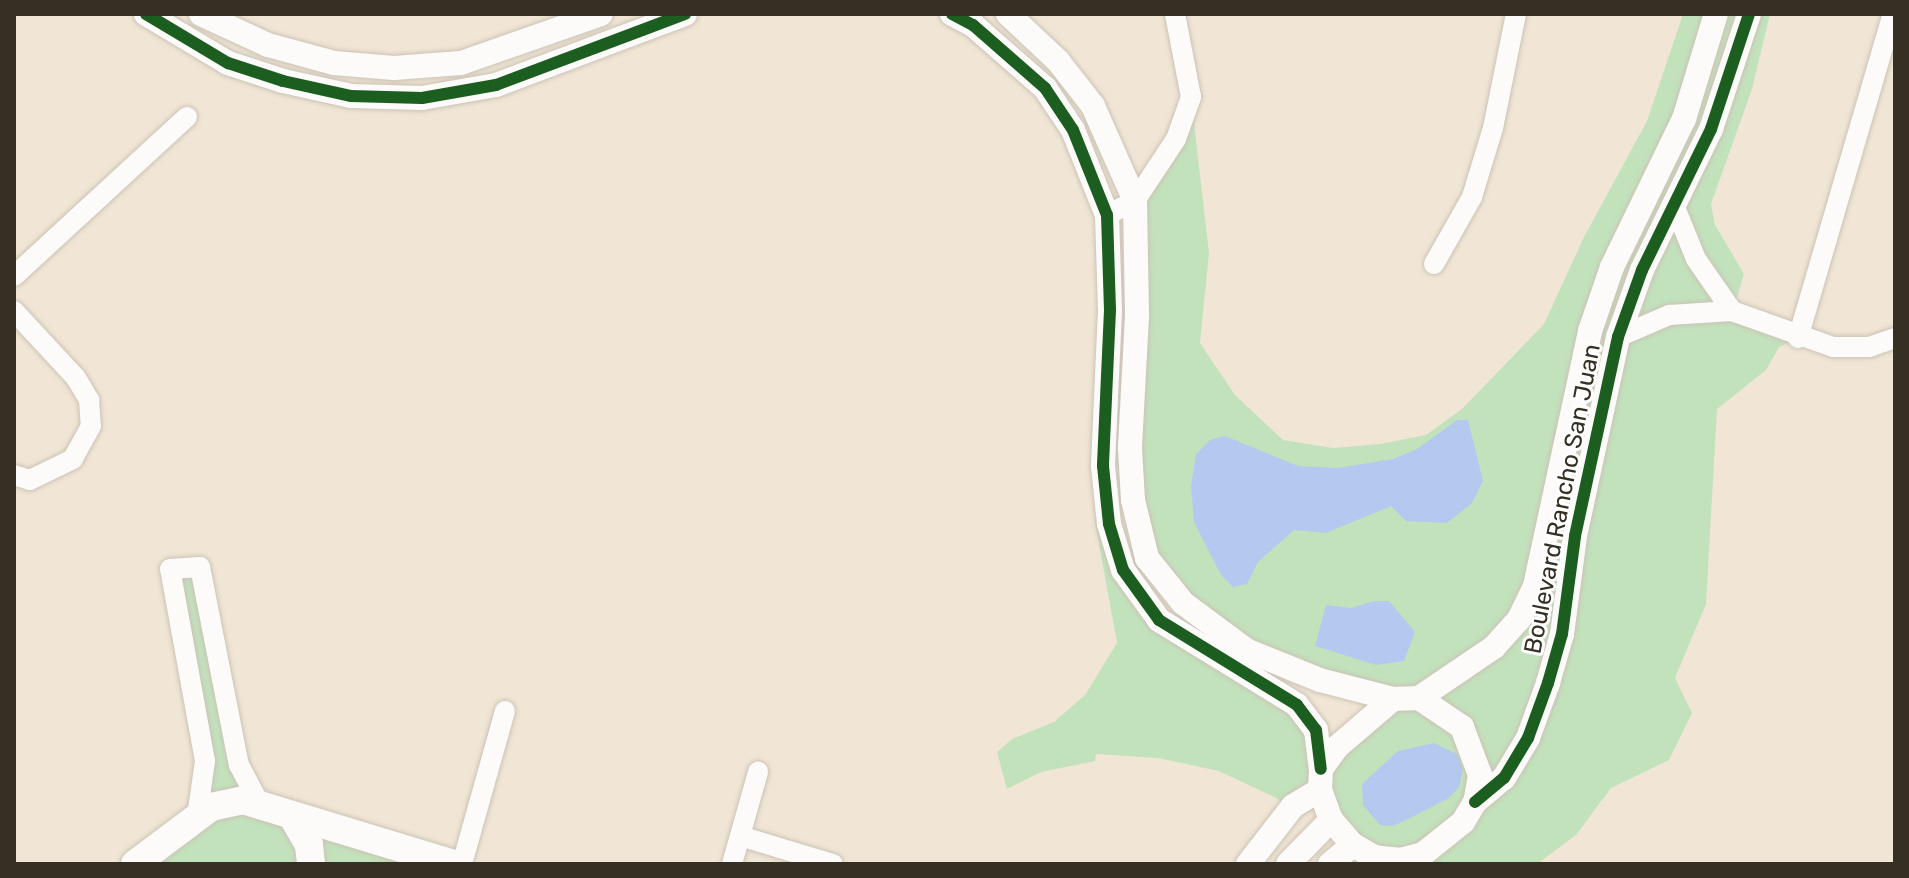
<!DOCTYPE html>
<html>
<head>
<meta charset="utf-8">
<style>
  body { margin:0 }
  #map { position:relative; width:1909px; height:878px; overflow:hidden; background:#f1e6d5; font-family:Rubik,sans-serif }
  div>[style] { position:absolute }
  .green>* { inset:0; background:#c2e2bc }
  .water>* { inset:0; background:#b3c9ef }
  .roads { filter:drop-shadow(0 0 2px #cbc3b6) drop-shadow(0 0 2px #cbc3b6) }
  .minor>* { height:20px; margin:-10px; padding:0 10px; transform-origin:10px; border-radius:10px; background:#fdfbf9 }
  .tertiary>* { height:24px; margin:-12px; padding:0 12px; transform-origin:12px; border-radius:12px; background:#fdfbf9 }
  .secondary>* { height:28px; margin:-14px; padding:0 14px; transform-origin:14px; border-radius:14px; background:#fdfbf9 }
  .cycleway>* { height:12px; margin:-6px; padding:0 6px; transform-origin:6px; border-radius:6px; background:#1b5e20 }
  span { translate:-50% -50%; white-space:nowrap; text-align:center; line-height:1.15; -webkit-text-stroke:6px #fff; paint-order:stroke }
  .street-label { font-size:24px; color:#362f23 }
  .frame { position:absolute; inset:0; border:16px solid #362f23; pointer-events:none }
</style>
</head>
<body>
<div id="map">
  <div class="green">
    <i style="clip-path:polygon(1683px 14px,1770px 14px,1752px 89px,1711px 204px,1715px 225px,1744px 274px,1733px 311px,1798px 338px,1779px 347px,1766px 370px,1717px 409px,1706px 604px,1675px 678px,1692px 713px,1669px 760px,1611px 788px,1576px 835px,1537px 864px,1390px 864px,1374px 857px,1320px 790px,1293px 806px,1219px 771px,1158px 758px,1096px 754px,1095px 761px,1041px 772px,1007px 789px,997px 752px,1012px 739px,1054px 722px,1085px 695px,1117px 643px,1095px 522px,1103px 466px,1109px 524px,1158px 620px,1297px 705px,1321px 768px,1393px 699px,1246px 650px,1147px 558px,1133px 500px,1135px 201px,1191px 97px,1209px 253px,1200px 343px,1235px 395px,1283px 440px,1333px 448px,1380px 444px,1426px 435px,1462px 409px,1544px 324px,1584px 237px,1647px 121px)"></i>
    <i style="clip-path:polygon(200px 567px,247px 786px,454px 864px,135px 864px,203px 796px,170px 569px)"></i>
  </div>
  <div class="water">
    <i style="clip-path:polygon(1457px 420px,1468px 420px,1483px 481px,1472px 503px,1447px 523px,1406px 521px,1391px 506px,1326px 533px,1294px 530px,1258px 562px,1247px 584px,1233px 587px,1221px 575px,1194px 522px,1191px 486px,1196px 454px,1210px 440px,1225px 436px,1298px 466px,1338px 468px,1393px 459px,1417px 449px)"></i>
    <i style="clip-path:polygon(1374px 601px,1389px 601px,1415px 632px,1404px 661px,1376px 665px,1315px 646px,1326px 605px,1351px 608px)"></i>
    <i style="clip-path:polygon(1434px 743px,1457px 754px,1463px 769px,1459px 787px,1449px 798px,1408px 819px,1393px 826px,1380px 825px,1363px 805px,1362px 784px,1398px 751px)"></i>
  </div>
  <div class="roads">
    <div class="minor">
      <i style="left:1674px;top:205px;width:58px;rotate:67.8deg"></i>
      <i style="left:1696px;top:259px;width:63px;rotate:55.3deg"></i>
      <i style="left:1107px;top:215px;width:31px;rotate:-27deg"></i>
      <i style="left:1135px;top:201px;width:74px;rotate:-56.5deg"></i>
      <i style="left:1176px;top:139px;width:45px;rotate:-70.3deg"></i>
      <i style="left:1191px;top:97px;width:85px;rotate:-100.9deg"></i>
      <i style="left:1434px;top:264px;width:77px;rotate:-60.4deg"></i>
      <i style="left:1472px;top:197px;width:72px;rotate:-73.1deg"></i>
      <i style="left:1493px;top:128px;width:116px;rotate:-78.6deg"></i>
      <i style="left:14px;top:276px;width:235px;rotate:-42.6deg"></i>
      <i style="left:14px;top:311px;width:91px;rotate:47.2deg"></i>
      <i style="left:76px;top:378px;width:26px;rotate:59deg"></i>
      <i style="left:89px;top:400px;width:26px;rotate:86deg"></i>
      <i style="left:91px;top:426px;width:38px;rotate:119deg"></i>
      <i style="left:73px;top:459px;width:48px;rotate:154deg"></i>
      <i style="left:30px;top:480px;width:17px;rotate:-163deg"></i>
      <i style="left:1618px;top:337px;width:56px;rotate:-23.3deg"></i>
      <i style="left:1669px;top:315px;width:63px;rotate:-3.6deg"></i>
      <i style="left:1732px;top:311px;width:107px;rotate:19.6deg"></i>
      <i style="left:1833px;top:347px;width:36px"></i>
      <i style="left:1869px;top:347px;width:28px;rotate:-19deg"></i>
      <i style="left:1798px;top:338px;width:338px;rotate:-73.7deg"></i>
      <i style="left:197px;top:817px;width:57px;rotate:-81.9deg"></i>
      <i style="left:205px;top:761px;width:195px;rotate:-100.3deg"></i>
      <i style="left:170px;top:569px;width:30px;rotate:-4deg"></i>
      <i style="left:200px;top:567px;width:202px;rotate:78.9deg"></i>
      <i style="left:239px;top:765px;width:43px;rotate:62.2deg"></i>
      <i style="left:740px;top:836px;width:97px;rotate:16.8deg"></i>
      <i style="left:462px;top:864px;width:159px;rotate:-74.3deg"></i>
      <i style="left:732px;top:864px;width:96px;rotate:-74.2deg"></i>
    </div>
    <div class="tertiary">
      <i style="left:146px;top:14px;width:96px;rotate:30.9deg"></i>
      <i style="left:228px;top:63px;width:58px;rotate:18.1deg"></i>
      <i style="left:283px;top:81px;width:70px;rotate:12.4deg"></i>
      <i style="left:351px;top:96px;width:71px;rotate:1.6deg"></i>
      <i style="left:422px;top:98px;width:75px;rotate:-10deg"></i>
      <i style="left:496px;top:85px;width:202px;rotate:-20.6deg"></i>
      <i style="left:201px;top:14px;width:74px;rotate:24.8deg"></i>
      <i style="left:268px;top:45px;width:68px;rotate:15.3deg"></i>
      <i style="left:334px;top:63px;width:60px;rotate:4.8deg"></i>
      <i style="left:394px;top:68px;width:67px;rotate:-4.3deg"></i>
      <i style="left:461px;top:63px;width:148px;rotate:-19.3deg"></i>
      <i style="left:952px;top:14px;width:24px;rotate:28deg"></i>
      <i style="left:973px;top:25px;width:96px;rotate:41.2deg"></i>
      <i style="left:1045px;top:88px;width:50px;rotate:56.3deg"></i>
      <i style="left:1073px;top:130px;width:92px;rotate:68.2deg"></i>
      <i style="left:1107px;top:215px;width:95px;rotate:88.2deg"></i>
      <i style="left:1110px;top:310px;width:156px;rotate:92.6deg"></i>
      <i style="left:1103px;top:466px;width:58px;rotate:84.1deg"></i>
      <i style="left:1109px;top:524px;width:48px;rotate:73.1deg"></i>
      <i style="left:1123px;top:570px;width:62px;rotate:54.2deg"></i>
      <i style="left:1159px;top:620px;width:162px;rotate:31.6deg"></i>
      <i style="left:1297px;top:705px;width:31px;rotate:53deg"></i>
      <i style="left:1316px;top:730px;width:39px;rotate:83deg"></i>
      <i style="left:1008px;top:14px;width:69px;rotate:43.2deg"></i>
      <i style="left:1058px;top:61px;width:57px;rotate:52.1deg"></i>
      <i style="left:1093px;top:106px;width:104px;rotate:66.1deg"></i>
      <i style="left:1135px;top:201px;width:116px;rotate:89deg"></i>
      <i style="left:1137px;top:317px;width:131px;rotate:93.1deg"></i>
      <i style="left:1130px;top:448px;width:52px;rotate:86.7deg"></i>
      <i style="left:1133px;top:500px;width:60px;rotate:76.4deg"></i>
      <i style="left:1147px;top:558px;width:58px;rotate:51.3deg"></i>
      <i style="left:1183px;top:603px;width:79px;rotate:36.7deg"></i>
      <i style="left:1246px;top:650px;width:80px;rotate:22.1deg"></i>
      <i style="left:1320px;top:680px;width:75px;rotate:14.6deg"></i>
      <i style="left:1419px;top:698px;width:91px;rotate:-34.2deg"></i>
      <i style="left:1494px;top:647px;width:38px;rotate:-48deg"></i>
      <i style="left:1519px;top:619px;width:37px;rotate:-64deg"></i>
      <i style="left:1535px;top:586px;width:261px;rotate:-77.8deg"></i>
      <i style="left:1590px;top:331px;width:68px;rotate:-71deg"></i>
      <i style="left:1612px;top:267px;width:165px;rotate:-64.1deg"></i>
      <i style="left:1684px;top:119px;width:110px;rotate:-73.1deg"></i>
      <i style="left:1419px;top:698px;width:52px;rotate:34deg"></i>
      <i style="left:1462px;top:727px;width:51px;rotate:69.4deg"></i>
      <i style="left:1480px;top:775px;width:27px;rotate:100deg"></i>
      <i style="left:1475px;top:802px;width:23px;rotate:121deg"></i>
      <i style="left:1463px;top:822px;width:51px;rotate:141.3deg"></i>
      <i style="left:1423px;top:854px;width:23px;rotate:165deg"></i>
      <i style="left:1401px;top:860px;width:27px;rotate:-174deg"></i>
      <i style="left:1374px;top:857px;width:24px;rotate:-150deg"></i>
      <i style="left:1353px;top:845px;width:33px;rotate:-131deg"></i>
      <i style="left:1331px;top:820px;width:32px;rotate:-110deg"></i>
      <i style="left:1320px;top:790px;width:21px;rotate:-87deg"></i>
      <i style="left:1321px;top:769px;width:27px;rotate:-54deg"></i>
      <i style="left:1337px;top:747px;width:74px;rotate:-40.6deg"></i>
      <i style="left:1393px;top:699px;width:26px;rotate:-2deg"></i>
      <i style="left:1475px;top:802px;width:38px;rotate:-40deg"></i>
      <i style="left:1504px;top:778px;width:47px;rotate:-59deg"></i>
      <i style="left:1528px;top:738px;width:59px;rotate:-70deg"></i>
      <i style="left:1548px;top:683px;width:51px;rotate:-74.1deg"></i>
      <i style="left:1562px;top:634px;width:99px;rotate:-82.4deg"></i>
      <i style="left:1575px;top:536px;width:204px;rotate:-77.8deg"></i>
      <i style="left:1618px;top:337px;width:71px;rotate:-70.3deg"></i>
      <i style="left:1642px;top:270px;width:157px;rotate:-63.9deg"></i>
      <i style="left:1711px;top:129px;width:121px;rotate:-71.7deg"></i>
      <i style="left:1248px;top:864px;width:73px;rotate:-52.2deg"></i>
      <i style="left:1293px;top:806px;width:31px;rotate:-31deg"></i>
      <i style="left:1288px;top:864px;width:62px;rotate:-45.7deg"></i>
      <i style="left:1330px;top:864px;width:30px;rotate:-40deg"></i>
    </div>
    <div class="secondary">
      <i style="left:294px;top:819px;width:30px;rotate:60deg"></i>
      <i style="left:309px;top:845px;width:19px;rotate:84deg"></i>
      <i style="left:135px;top:864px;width:95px;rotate:-36.9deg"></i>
      <i style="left:211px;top:807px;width:33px;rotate:-12deg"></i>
      <i style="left:243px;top:800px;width:220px;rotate:16.9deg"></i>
    </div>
  </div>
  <div class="cycleway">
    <i style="left:146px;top:14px;width:96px;rotate:30.9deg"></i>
    <i style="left:228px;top:63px;width:58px;rotate:18.1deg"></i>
    <i style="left:283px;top:81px;width:70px;rotate:12.4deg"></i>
    <i style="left:351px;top:96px;width:71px;rotate:1.6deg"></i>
    <i style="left:422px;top:98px;width:75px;rotate:-10deg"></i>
    <i style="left:496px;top:85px;width:202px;rotate:-20.6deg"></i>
    <i style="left:952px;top:14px;width:24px;rotate:28deg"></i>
    <i style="left:973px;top:25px;width:96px;rotate:41.2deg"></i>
    <i style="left:1045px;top:88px;width:50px;rotate:56.3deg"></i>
    <i style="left:1073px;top:130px;width:92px;rotate:68.2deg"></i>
    <i style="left:1107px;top:215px;width:95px;rotate:88.2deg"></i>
    <i style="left:1110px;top:310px;width:156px;rotate:92.6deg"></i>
    <i style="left:1103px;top:466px;width:58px;rotate:84.1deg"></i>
    <i style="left:1109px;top:524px;width:48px;rotate:73.1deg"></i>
    <i style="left:1123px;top:570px;width:62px;rotate:54.2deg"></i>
    <i style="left:1159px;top:620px;width:162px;rotate:31.6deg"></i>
    <i style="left:1297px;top:705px;width:31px;rotate:53deg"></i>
    <i style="left:1316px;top:730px;width:39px;rotate:83deg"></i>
    <i style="left:1475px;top:802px;width:38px;rotate:-40deg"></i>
    <i style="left:1504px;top:778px;width:47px;rotate:-59deg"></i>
    <i style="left:1528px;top:738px;width:59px;rotate:-70deg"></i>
    <i style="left:1548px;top:683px;width:51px;rotate:-74.1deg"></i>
    <i style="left:1562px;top:634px;width:99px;rotate:-82.4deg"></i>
    <i style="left:1575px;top:536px;width:204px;rotate:-77.8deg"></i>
    <i style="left:1618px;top:337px;width:71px;rotate:-70.3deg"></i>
    <i style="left:1642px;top:270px;width:157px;rotate:-63.9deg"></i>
    <i style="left:1711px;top:129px;width:121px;rotate:-71.7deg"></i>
  </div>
  <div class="street-label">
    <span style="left:1563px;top:499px;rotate:-79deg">Boulevard Rancho San Juan</span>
  </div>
  <div class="frame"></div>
</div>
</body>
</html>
